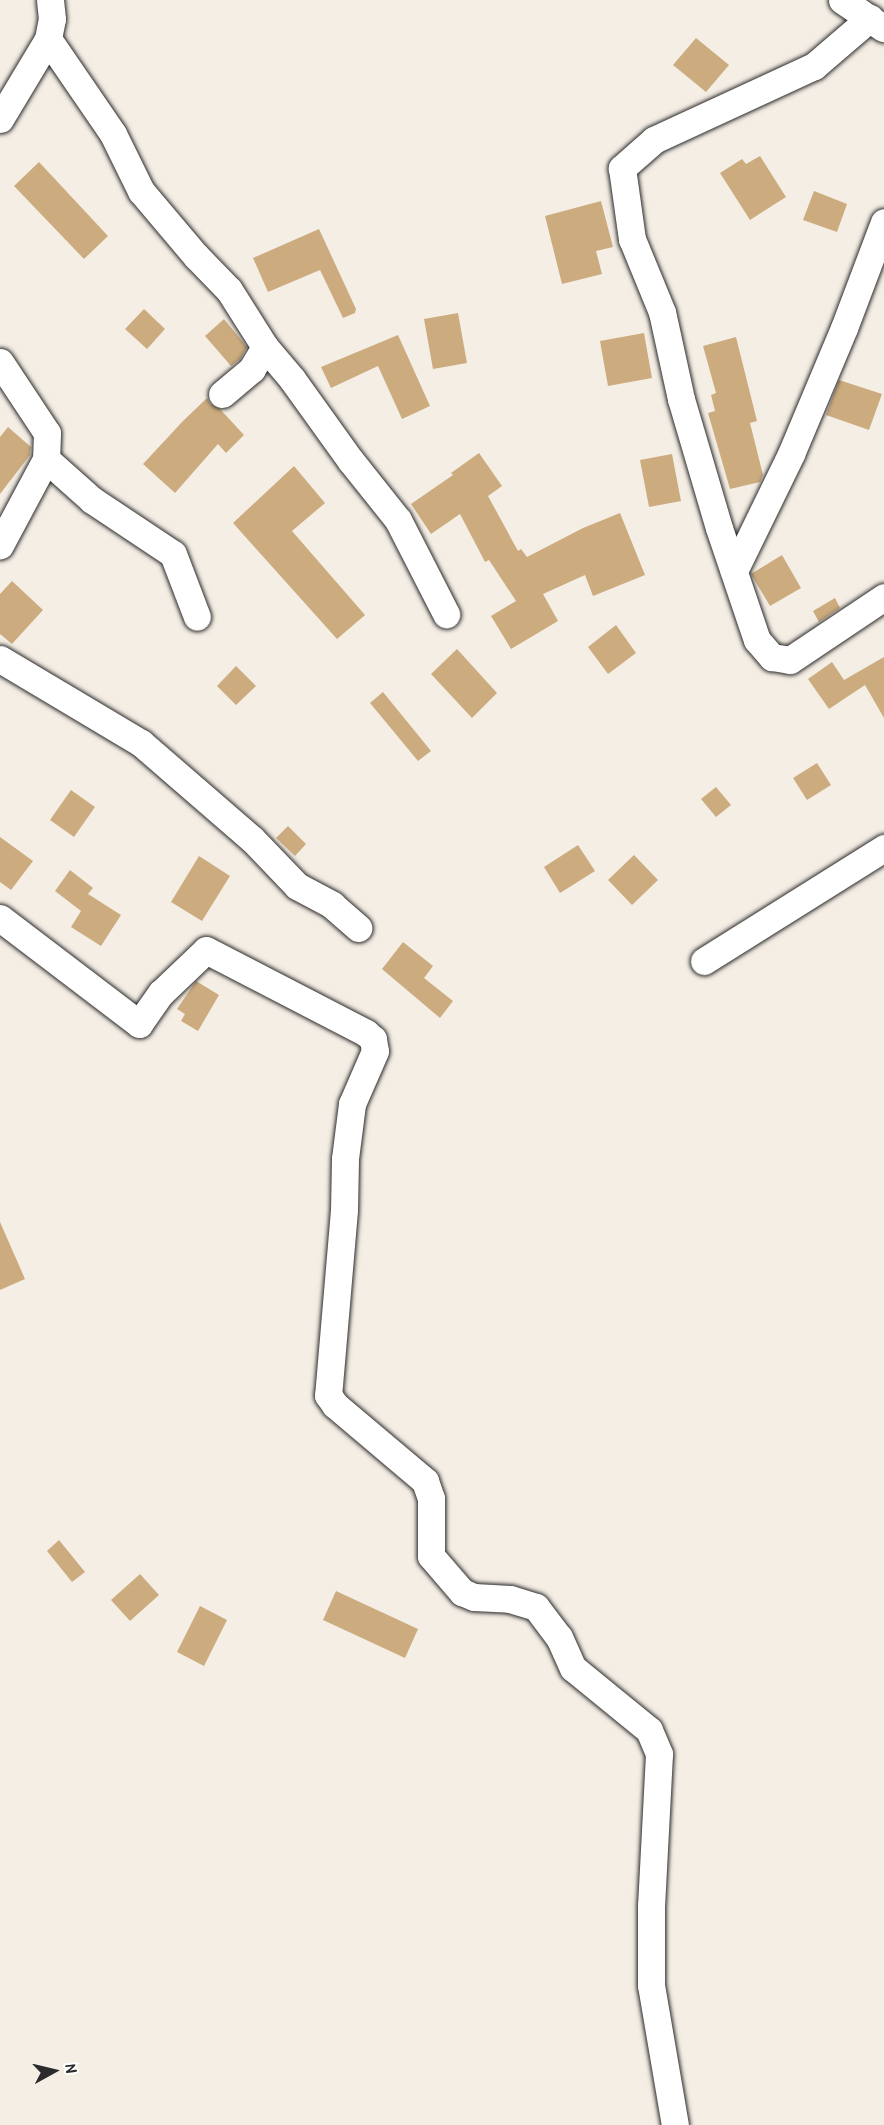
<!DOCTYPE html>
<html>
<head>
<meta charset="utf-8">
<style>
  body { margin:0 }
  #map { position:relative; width:884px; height:2125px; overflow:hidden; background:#f5eee5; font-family:"Patrick Hand",sans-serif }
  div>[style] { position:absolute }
  .building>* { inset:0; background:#ccac7f }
  .roads { filter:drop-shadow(0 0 2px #2b2b2b) drop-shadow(0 0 2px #2b2b2b) }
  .minor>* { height:27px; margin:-13.5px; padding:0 13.5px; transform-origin:13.5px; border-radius:13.5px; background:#fff }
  span { translate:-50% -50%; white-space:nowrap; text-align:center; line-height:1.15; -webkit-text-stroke:4.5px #fff; paint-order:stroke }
  .north { position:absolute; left:24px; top:2041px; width:60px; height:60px; -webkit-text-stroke:4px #fff; paint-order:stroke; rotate:82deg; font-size:16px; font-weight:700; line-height:24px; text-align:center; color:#2b2b2b }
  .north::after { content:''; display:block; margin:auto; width:21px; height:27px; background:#2b2b2b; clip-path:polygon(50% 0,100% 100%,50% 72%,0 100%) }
</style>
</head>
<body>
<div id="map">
  <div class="building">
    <i style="clip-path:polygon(696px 38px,729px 65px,706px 92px,673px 65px)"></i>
    <i style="clip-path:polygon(760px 156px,786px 197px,750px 220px,720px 173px,742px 159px,746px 164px)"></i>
    <i style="clip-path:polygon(39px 162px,108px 236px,84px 259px,14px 186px)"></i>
    <i style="clip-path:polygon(814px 191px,847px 204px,837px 232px,803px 220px)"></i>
    <i style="clip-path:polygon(601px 201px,613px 247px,596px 251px,602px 274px,562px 284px,545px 216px)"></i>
    <i style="clip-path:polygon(319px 229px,356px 309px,355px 313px,343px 318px,320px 270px,268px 292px,253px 258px)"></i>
    <i style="clip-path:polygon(144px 309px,165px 329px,147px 349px,125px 329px)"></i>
    <i style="clip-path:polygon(458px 313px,467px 363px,433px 369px,424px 319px)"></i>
    <i style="clip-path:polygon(224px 319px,247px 347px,240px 359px,231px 366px,205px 336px)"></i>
    <i style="clip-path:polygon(644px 333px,652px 378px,608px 386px,600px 341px)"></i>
    <i style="clip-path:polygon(398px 335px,430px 406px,402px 419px,378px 366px,331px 388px,321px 367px)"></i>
    <i style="clip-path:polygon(736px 337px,757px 421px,750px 423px,763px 475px,760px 482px,730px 489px,708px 413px,715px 411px,711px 395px,716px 393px,703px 346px)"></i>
    <i style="clip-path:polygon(839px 380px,882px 394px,869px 430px,826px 415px)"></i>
    <i style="clip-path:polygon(207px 398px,210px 404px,220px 409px,244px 435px,226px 453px,218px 444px,175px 493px,143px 464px,183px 421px)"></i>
    <i style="clip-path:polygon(8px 427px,31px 447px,30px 455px,0 494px,0 437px)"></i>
    <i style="clip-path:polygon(479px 453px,502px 486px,488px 496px,518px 551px,521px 549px,527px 557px,583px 528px,620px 513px,645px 575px,593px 596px,585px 575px,543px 594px,558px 621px,511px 649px,491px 616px,516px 601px,489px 560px,485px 562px,460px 514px,431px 534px,411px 504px,453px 475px,451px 473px)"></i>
    <i style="clip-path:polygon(672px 454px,681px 501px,649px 507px,640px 460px)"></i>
    <i style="clip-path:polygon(294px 466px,325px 503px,292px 531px,365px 615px,337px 639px,233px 523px)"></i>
    <i style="clip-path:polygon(782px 555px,801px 588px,770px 606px,751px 574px)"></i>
    <i style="clip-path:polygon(12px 581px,43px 610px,12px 644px,0 634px,0 594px)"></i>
    <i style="clip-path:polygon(835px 598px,840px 608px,819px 622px,813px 611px)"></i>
    <i style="clip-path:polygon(616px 625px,636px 653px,608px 674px,588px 647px)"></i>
    <i style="clip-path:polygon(457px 649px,497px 693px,472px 718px,431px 674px)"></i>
    <i style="clip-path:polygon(884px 657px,884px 718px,865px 685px,829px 709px,808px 679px,832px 662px,844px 680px)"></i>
    <i style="clip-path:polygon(236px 666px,256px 686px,236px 705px,217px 686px)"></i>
    <i style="clip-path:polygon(383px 692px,431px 751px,418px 761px,370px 703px)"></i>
    <i style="clip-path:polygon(817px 763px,831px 785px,807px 800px,793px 778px)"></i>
    <i style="clip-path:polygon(716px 787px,731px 805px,716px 817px,701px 799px)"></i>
    <i style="clip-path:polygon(71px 790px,95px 807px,74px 837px,50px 820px)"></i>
    <i style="clip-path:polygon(288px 826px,306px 844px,295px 856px,276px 838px)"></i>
    <i style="clip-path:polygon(0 837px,33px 861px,11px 890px,0 882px)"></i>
    <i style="clip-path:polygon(578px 845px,595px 871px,560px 893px,544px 867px)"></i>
    <i style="clip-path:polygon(634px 855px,658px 880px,632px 905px,608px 880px)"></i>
    <i style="clip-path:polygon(199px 856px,230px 876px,202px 921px,171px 902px)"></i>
    <i style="clip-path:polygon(70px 870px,93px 888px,88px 894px,121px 915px,101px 946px,71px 927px,81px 911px,55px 891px)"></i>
    <i style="clip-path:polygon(403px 942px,433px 966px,424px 978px,453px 1001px,440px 1018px,382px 969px)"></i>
    <i style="clip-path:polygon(196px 981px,219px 995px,198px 1031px,181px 1021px,185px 1014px,177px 1009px)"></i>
    <i style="clip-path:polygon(0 1222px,25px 1279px,0 1290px)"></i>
    <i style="clip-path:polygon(59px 1540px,85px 1572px,72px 1582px,47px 1551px)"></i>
    <i style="clip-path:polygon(140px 1574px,159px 1595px,130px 1621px,111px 1600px)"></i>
    <i style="clip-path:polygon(336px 1591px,418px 1629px,405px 1658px,323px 1620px)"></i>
    <i style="clip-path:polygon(200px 1606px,227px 1620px,204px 1666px,177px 1652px)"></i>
  </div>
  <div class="roads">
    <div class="minor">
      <i style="left:842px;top:0;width:50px;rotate:34.3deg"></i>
      <i style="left:870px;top:18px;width:74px;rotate:139.4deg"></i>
      <i style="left:814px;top:66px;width:176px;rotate:155.2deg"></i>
      <i style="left:654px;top:140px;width:43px;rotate:138.8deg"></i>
      <i style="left:622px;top:168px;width:72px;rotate:82deg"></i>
      <i style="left:632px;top:239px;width:79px;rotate:67.7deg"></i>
      <i style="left:662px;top:312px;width:89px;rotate:77.7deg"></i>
      <i style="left:681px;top:399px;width:134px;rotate:73.6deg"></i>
      <i style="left:719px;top:528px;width:118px;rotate:71.3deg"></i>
      <i style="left:757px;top:640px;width:23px;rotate:49deg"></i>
      <i style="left:772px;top:657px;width:18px;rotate:9deg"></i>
      <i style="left:790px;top:660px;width:113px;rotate:-33.8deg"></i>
      <i style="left:48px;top:39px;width:115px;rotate:55.6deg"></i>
      <i style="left:113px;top:134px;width:64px;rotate:63.8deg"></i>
      <i style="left:141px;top:191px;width:85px;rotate:49.8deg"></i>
      <i style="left:196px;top:256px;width:47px;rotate:45.9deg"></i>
      <i style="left:229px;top:290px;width:67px;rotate:57.7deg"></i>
      <i style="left:265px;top:347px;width:26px;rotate:121deg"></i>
      <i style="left:252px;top:369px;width:39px;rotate:140deg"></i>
      <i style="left:0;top:119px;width:93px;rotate:-59deg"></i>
      <i style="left:48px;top:39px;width:20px;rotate:-79deg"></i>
      <i style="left:52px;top:19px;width:19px;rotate:-96deg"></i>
      <i style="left:265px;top:347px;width:42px;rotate:49.8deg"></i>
      <i style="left:292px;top:379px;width:101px;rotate:54.3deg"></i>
      <i style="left:351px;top:461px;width:75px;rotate:51.5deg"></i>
      <i style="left:398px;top:520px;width:106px;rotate:62.9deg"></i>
      <i style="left:0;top:362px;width:85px;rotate:56.5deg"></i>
      <i style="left:47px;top:433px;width:26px;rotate:92deg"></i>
      <i style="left:46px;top:459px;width:98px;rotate:118.1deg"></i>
      <i style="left:46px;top:459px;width:62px;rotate:41.7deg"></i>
      <i style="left:92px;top:500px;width:97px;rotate:33.7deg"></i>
      <i style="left:173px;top:554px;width:67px;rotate:69.1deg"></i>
      <i style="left:734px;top:571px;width:130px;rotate:-64deg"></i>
      <i style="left:791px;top:454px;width:137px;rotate:-67.2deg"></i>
      <i style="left:844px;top:328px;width:113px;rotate:-69.3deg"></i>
      <i style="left:0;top:659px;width:164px;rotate:30.8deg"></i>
      <i style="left:141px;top:743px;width:147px;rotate:40.9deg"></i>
      <i style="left:252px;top:839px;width:65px;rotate:46.2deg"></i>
      <i style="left:297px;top:886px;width:40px;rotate:28deg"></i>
      <i style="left:332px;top:905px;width:35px;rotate:41deg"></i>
      <i style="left:0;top:918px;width:175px;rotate:37.3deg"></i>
      <i style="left:139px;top:1024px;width:38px;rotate:-55deg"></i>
      <i style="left:161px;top:993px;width:62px;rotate:-43.7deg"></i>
      <i style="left:206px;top:950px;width:180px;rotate:27.4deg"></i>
      <i style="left:366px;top:1033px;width:9px;rotate:41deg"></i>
      <i style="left:373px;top:1039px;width:12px;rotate:81deg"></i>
      <i style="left:375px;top:1051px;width:58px;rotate:113.5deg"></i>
      <i style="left:352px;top:1104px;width:55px;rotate:97.3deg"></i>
      <i style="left:345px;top:1159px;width:51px;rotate:91.1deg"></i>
      <i style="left:344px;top:1210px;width:186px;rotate:94.9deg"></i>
      <i style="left:328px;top:1395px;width:12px;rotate:55deg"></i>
      <i style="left:335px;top:1405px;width:118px;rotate:40.2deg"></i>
      <i style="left:425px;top:1481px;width:18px;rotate:71deg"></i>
      <i style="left:431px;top:1498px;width:58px;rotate:90deg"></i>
      <i style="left:431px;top:1556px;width:48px;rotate:49.3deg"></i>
      <i style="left:462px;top:1592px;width:13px;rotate:23deg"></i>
      <i style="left:474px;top:1597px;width:36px;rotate:3deg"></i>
      <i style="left:510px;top:1599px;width:27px;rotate:17deg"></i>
      <i style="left:536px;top:1607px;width:38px;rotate:53deg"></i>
      <i style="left:559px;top:1637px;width:34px;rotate:66deg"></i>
      <i style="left:573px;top:1668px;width:98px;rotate:39.2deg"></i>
      <i style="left:649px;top:1730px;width:26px;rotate:67deg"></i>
      <i style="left:659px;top:1754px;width:151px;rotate:93deg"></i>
      <i style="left:651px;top:1905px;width:80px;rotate:90deg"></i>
      <i style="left:651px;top:1985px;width:142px;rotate:80.3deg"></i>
      <i style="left:704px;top:961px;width:213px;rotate:-32.1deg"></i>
    </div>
  </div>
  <div class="north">N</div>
</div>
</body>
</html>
